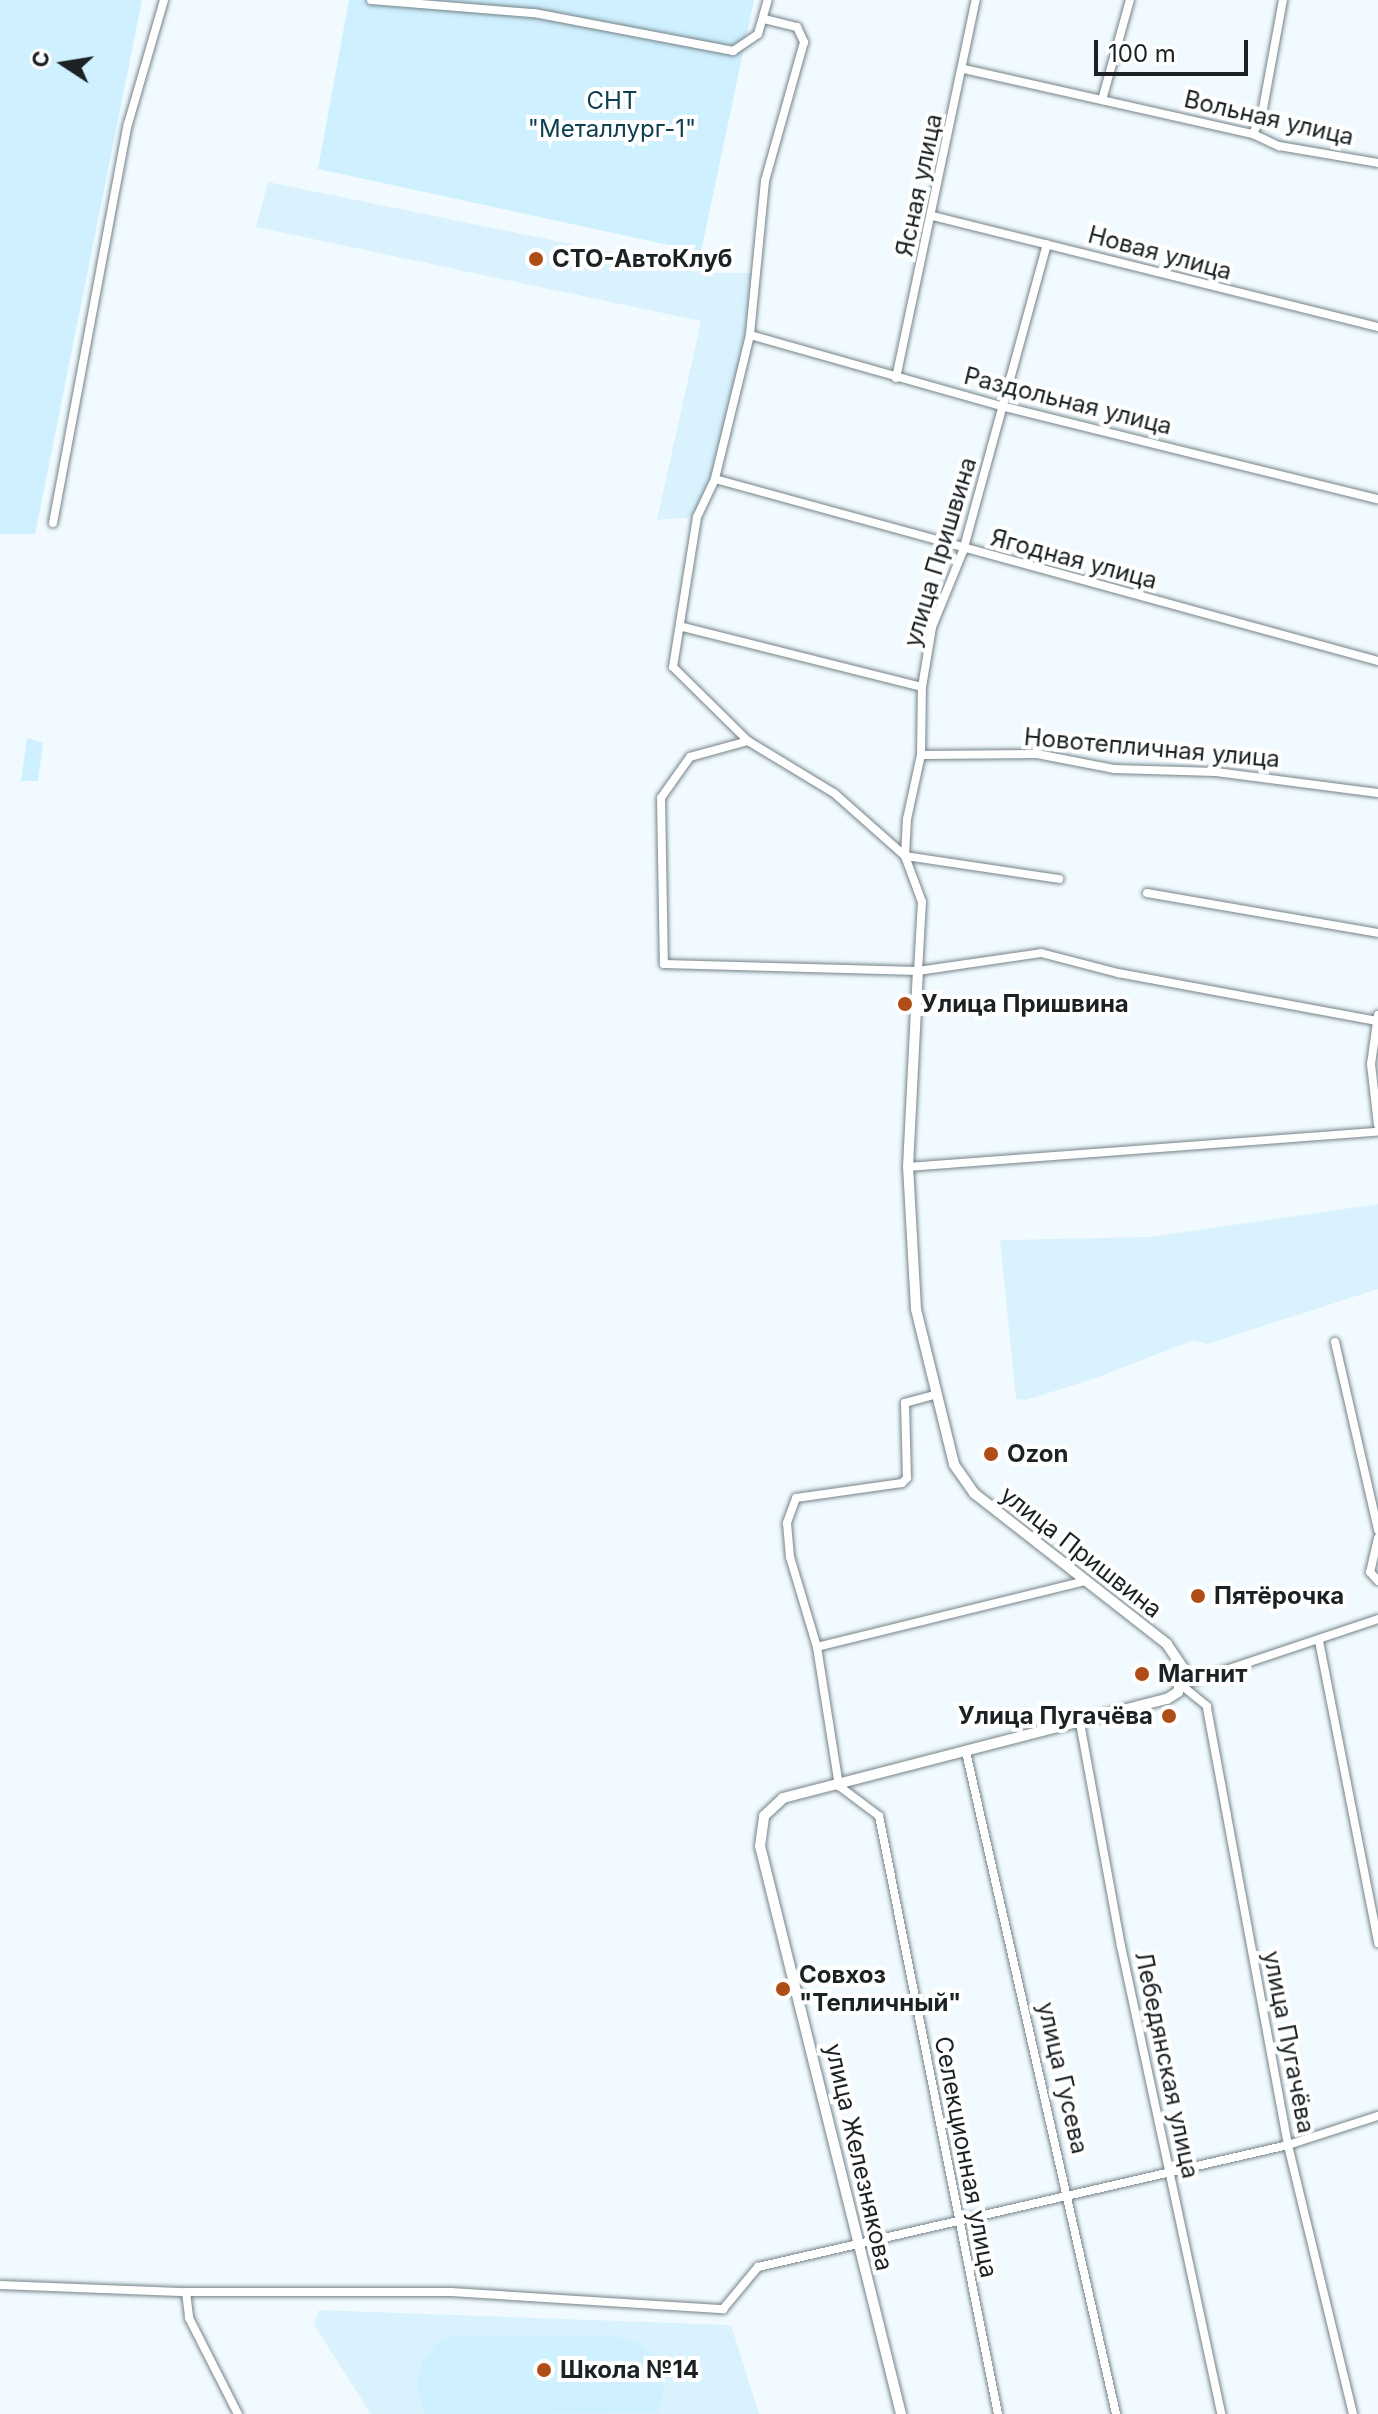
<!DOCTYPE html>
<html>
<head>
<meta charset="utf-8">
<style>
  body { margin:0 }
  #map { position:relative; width:1378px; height:2414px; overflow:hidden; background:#f1fbff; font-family:Inter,sans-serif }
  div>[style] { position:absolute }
  .built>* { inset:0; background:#d9f2fd }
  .green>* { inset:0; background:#cff0fe }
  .roads { filter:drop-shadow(0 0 2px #748389) drop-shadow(0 0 2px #748389) }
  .minor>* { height:8px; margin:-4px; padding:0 4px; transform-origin:4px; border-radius:4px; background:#fff }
  .tertiary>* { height:10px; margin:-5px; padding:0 5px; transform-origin:5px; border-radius:5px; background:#fff }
  .dots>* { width:22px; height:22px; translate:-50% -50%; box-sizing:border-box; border:4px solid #fff; border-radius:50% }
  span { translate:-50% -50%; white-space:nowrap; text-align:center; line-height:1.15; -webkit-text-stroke:8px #fff; paint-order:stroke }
  .park-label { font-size:24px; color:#0e4051 }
  .street-label { font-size:24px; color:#1c2224 }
  .poi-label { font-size:24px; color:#1c2224; font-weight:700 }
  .left { translate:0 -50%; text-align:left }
  .right { translate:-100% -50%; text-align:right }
  .north { position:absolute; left:24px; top:24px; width:80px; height:80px; -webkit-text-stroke:6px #fff; paint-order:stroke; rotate:282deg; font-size:22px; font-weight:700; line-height:32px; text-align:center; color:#1c2224 }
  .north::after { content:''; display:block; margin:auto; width:28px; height:36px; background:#1c2224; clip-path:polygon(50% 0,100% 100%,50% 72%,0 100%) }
  .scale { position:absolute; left:1094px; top:40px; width:154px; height:36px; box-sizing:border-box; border:4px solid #1c2224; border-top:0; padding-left:10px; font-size:24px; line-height:28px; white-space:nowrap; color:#1c2224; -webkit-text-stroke:6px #fff; paint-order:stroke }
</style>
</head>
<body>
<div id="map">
  <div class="built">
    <i style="clip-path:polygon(268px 182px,713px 273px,756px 273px,750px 335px,715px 479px,697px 517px,657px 520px,701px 321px,256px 227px)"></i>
    <i style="clip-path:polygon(1378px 1204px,1378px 1289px,1207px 1344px,1194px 1340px,1093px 1379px,1026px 1400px,1016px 1399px,1000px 1240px,1150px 1237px)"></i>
    <i style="clip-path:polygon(319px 2310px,731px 2325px,759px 2414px,371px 2414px,314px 2325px)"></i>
  </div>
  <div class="green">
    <i style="clip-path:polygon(0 0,142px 0,35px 534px,0 534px)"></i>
    <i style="clip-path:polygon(349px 0,754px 0,701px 252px,318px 169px)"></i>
    <i style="clip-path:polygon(27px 738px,43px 743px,38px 781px,21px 781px)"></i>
    <i style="clip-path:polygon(453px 2335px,619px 2337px,642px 2345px,659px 2362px,665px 2387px,657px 2413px,424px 2414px,417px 2385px,422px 2362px,438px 2342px)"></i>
  </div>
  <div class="roads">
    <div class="minor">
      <i style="left:371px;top:0;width:164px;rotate:4.6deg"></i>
      <i style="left:534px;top:13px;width:203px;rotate:10.8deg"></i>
      <i style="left:733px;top:51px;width:30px;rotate:-34deg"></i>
      <i style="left:758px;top:34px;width:35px;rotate:-74deg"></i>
      <i style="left:764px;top:19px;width:34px;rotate:14deg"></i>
      <i style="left:797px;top:27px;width:17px;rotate:65deg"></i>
      <i style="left:804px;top:42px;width:144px;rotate:105.7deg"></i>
      <i style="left:765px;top:181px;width:155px;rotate:95.6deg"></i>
      <i style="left:750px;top:335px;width:148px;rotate:103.7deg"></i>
      <i style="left:715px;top:479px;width:42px;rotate:115.3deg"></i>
      <i style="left:697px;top:517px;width:152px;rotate:99.1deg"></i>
      <i style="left:673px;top:667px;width:105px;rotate:44.6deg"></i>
      <i style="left:748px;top:741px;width:100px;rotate:31.2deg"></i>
      <i style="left:834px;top:793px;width:95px;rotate:41.6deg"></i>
      <i style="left:905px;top:856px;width:156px;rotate:8.5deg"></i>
      <i style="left:964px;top:69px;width:296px;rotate:12.7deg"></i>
      <i style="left:1253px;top:134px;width:29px;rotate:25deg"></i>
      <i style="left:1279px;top:146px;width:100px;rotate:9.7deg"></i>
      <i style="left:1102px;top:100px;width:104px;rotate:-74.4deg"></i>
      <i style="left:1253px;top:134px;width:22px;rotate:-66deg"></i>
      <i style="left:1262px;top:114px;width:116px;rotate:-79.6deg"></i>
      <i style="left:933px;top:216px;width:459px;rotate:14deg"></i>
      <i style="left:750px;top:335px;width:265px;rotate:15.8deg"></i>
      <i style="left:1005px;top:407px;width:384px;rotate:13.9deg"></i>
      <i style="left:896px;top:378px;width:386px;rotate:-78.1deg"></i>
      <i style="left:715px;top:479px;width:688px;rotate:15.35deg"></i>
      <i style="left:53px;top:523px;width:406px;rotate:-79.4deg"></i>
      <i style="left:128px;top:124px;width:129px;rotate:-73.8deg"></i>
      <i style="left:683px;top:627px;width:246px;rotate:14.1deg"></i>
      <i style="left:748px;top:741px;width:60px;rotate:164.6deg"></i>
      <i style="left:690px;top:757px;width:50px;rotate:125.3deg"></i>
      <i style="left:661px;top:798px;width:166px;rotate:89deg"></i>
      <i style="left:664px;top:964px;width:254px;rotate:1.6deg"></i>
      <i style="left:918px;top:971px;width:124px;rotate:-8.3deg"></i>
      <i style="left:1041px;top:953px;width:80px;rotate:14.6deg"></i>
      <i style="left:1118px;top:973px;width:262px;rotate:10.5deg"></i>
      <i style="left:921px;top:755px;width:116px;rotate:-0.5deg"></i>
      <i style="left:1037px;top:754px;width:78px;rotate:11deg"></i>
      <i style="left:1114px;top:769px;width:102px;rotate:1.7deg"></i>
      <i style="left:1216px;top:772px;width:163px;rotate:7.4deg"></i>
      <i style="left:1147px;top:893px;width:234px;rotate:9.8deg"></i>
      <i style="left:918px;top:971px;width:69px;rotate:-86.7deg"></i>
      <i style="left:922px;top:902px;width:49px;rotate:-110.3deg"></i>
      <i style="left:905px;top:856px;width:37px;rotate:-87deg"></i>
      <i style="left:907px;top:819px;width:66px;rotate:-77.7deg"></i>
      <i style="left:921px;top:755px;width:68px;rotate:-89.2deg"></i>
      <i style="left:922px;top:687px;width:61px;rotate:-80.5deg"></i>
      <i style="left:932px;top:627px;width:82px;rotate:-67.8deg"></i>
      <i style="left:963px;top:551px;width:318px;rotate:-74.7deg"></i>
      <i style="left:1378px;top:1015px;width:49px;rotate:98.1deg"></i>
      <i style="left:1371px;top:1064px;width:61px;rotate:83.5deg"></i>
      <i style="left:908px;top:1167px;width:471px;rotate:-4.3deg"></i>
      <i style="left:1335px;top:1342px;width:193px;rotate:77.1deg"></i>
      <i style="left:934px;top:1395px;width:30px;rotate:165deg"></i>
      <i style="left:905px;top:1403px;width:75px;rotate:88.5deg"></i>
      <i style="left:907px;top:1478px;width:7px;rotate:135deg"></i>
      <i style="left:902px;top:1483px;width:107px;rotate:171.9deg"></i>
      <i style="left:796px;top:1498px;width:27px;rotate:110deg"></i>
      <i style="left:787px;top:1523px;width:34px;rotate:85deg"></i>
      <i style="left:790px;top:1557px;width:94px;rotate:73.3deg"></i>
      <i style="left:817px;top:1647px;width:141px;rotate:81deg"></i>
      <i style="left:839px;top:1786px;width:50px;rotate:36.9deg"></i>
      <i style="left:879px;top:1816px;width:610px;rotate:78.75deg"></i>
      <i style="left:1378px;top:1538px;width:35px;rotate:103deg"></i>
      <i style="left:1370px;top:1572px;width:12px;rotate:48deg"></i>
      <i style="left:1319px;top:1641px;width:308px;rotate:78.9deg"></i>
      <i style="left:817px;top:1647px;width:277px;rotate:-13.8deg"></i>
      <i style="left:1080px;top:1723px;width:227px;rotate:79.6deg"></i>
      <i style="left:1121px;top:1946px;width:479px;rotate:77.9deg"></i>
      <i style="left:966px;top:1752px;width:679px;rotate:77.23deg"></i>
      <i style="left:0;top:2285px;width:186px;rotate:2.2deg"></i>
      <i style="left:186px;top:2292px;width:265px"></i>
      <i style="left:451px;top:2292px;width:273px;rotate:3.6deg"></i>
      <i style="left:723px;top:2309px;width:55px;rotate:-50.2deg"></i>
      <i style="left:758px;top:2267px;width:544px;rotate:-12.96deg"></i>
      <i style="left:1288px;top:2145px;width:95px;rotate:-17.9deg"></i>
      <i style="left:186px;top:2292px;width:26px;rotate:83deg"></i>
      <i style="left:189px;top:2318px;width:108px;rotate:63deg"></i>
      <i style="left:1353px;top:2414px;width:277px;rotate:-103.6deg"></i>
      <i style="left:1288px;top:2145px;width:446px;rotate:-100.5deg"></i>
      <i style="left:1207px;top:1706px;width:33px;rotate:-141deg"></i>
      <i style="left:1181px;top:1685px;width:208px;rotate:-18.5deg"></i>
    </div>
    <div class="tertiary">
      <i style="left:901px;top:2414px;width:585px;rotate:-103.94deg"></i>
      <i style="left:760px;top:1846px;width:30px;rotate:-82deg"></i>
      <i style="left:764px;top:1816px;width:26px;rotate:-43deg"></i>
      <i style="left:783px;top:1798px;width:397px;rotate:-14.5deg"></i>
      <i style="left:1167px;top:1699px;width:13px;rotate:-32deg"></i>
      <i style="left:1178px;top:1692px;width:25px;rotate:-78deg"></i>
      <i style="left:1183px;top:1668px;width:29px;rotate:-124deg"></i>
      <i style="left:1167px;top:1644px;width:245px;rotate:-142deg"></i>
      <i style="left:974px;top:1493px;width:35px;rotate:-125deg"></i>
      <i style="left:954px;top:1464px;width:160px;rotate:-103.8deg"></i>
      <i style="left:916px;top:1309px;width:142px;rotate:-93.2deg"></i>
      <i style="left:908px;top:1167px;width:196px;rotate:-87.1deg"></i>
    </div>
  </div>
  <div class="dots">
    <i style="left:536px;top:259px;background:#b04d16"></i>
    <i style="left:905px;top:1004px;background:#b04d16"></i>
    <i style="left:991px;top:1454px;background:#b04d16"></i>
    <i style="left:1198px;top:1596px;background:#b04d16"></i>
    <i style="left:1142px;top:1674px;background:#b04d16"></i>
    <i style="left:1169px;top:1716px;background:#b04d16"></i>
    <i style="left:783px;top:1989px;background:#b04d16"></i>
    <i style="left:544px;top:2370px;background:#b04d16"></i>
  </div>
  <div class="park-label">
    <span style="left:612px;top:115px">СНТ<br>"Металлург-1"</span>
  </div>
  <div class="street-label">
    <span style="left:1269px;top:118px;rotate:13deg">Вольная улица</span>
    <span style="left:919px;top:185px;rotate:-78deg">Ясная улица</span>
    <span style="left:1160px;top:253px;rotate:15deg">Новая улица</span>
    <span style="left:1068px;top:401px;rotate:14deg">Раздольная улица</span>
    <span style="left:940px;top:552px;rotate:-73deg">улица Пришвина</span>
    <span style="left:1074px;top:559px;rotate:15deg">Ягодная улица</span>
    <span style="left:1152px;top:748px;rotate:5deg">Новотепличная улица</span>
    <span style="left:1081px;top:1552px;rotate:38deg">улица Пришвина</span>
    <span style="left:1289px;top:2042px;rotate:79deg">улица Пугачёва</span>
    <span style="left:1167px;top:2065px;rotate:78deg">Лебедянская улица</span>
    <span style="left:1063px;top:2078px;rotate:77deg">улица Гусева</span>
    <span style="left:859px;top:2157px;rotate:77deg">улица Железнякова</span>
    <span style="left:966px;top:2157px;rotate:79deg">Селекционная улица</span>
  </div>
  <div class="poi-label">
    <span class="left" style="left:552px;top:259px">СТО-АвтоКлуб</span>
    <span class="left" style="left:921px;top:1004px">Улица Пришвина</span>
    <span class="left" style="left:1007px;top:1454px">Ozon</span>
    <span class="left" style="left:1214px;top:1596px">Пятёрочка</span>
    <span class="left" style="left:1158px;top:1674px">Магнит</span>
    <span class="right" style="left:1153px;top:1716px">Улица Пугачёва</span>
    <span class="left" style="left:799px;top:1989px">Совхоз<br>"Тепличный"</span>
    <span class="left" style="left:560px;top:2370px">Школа №14</span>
  </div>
  <div class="north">С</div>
  <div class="scale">100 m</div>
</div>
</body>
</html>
